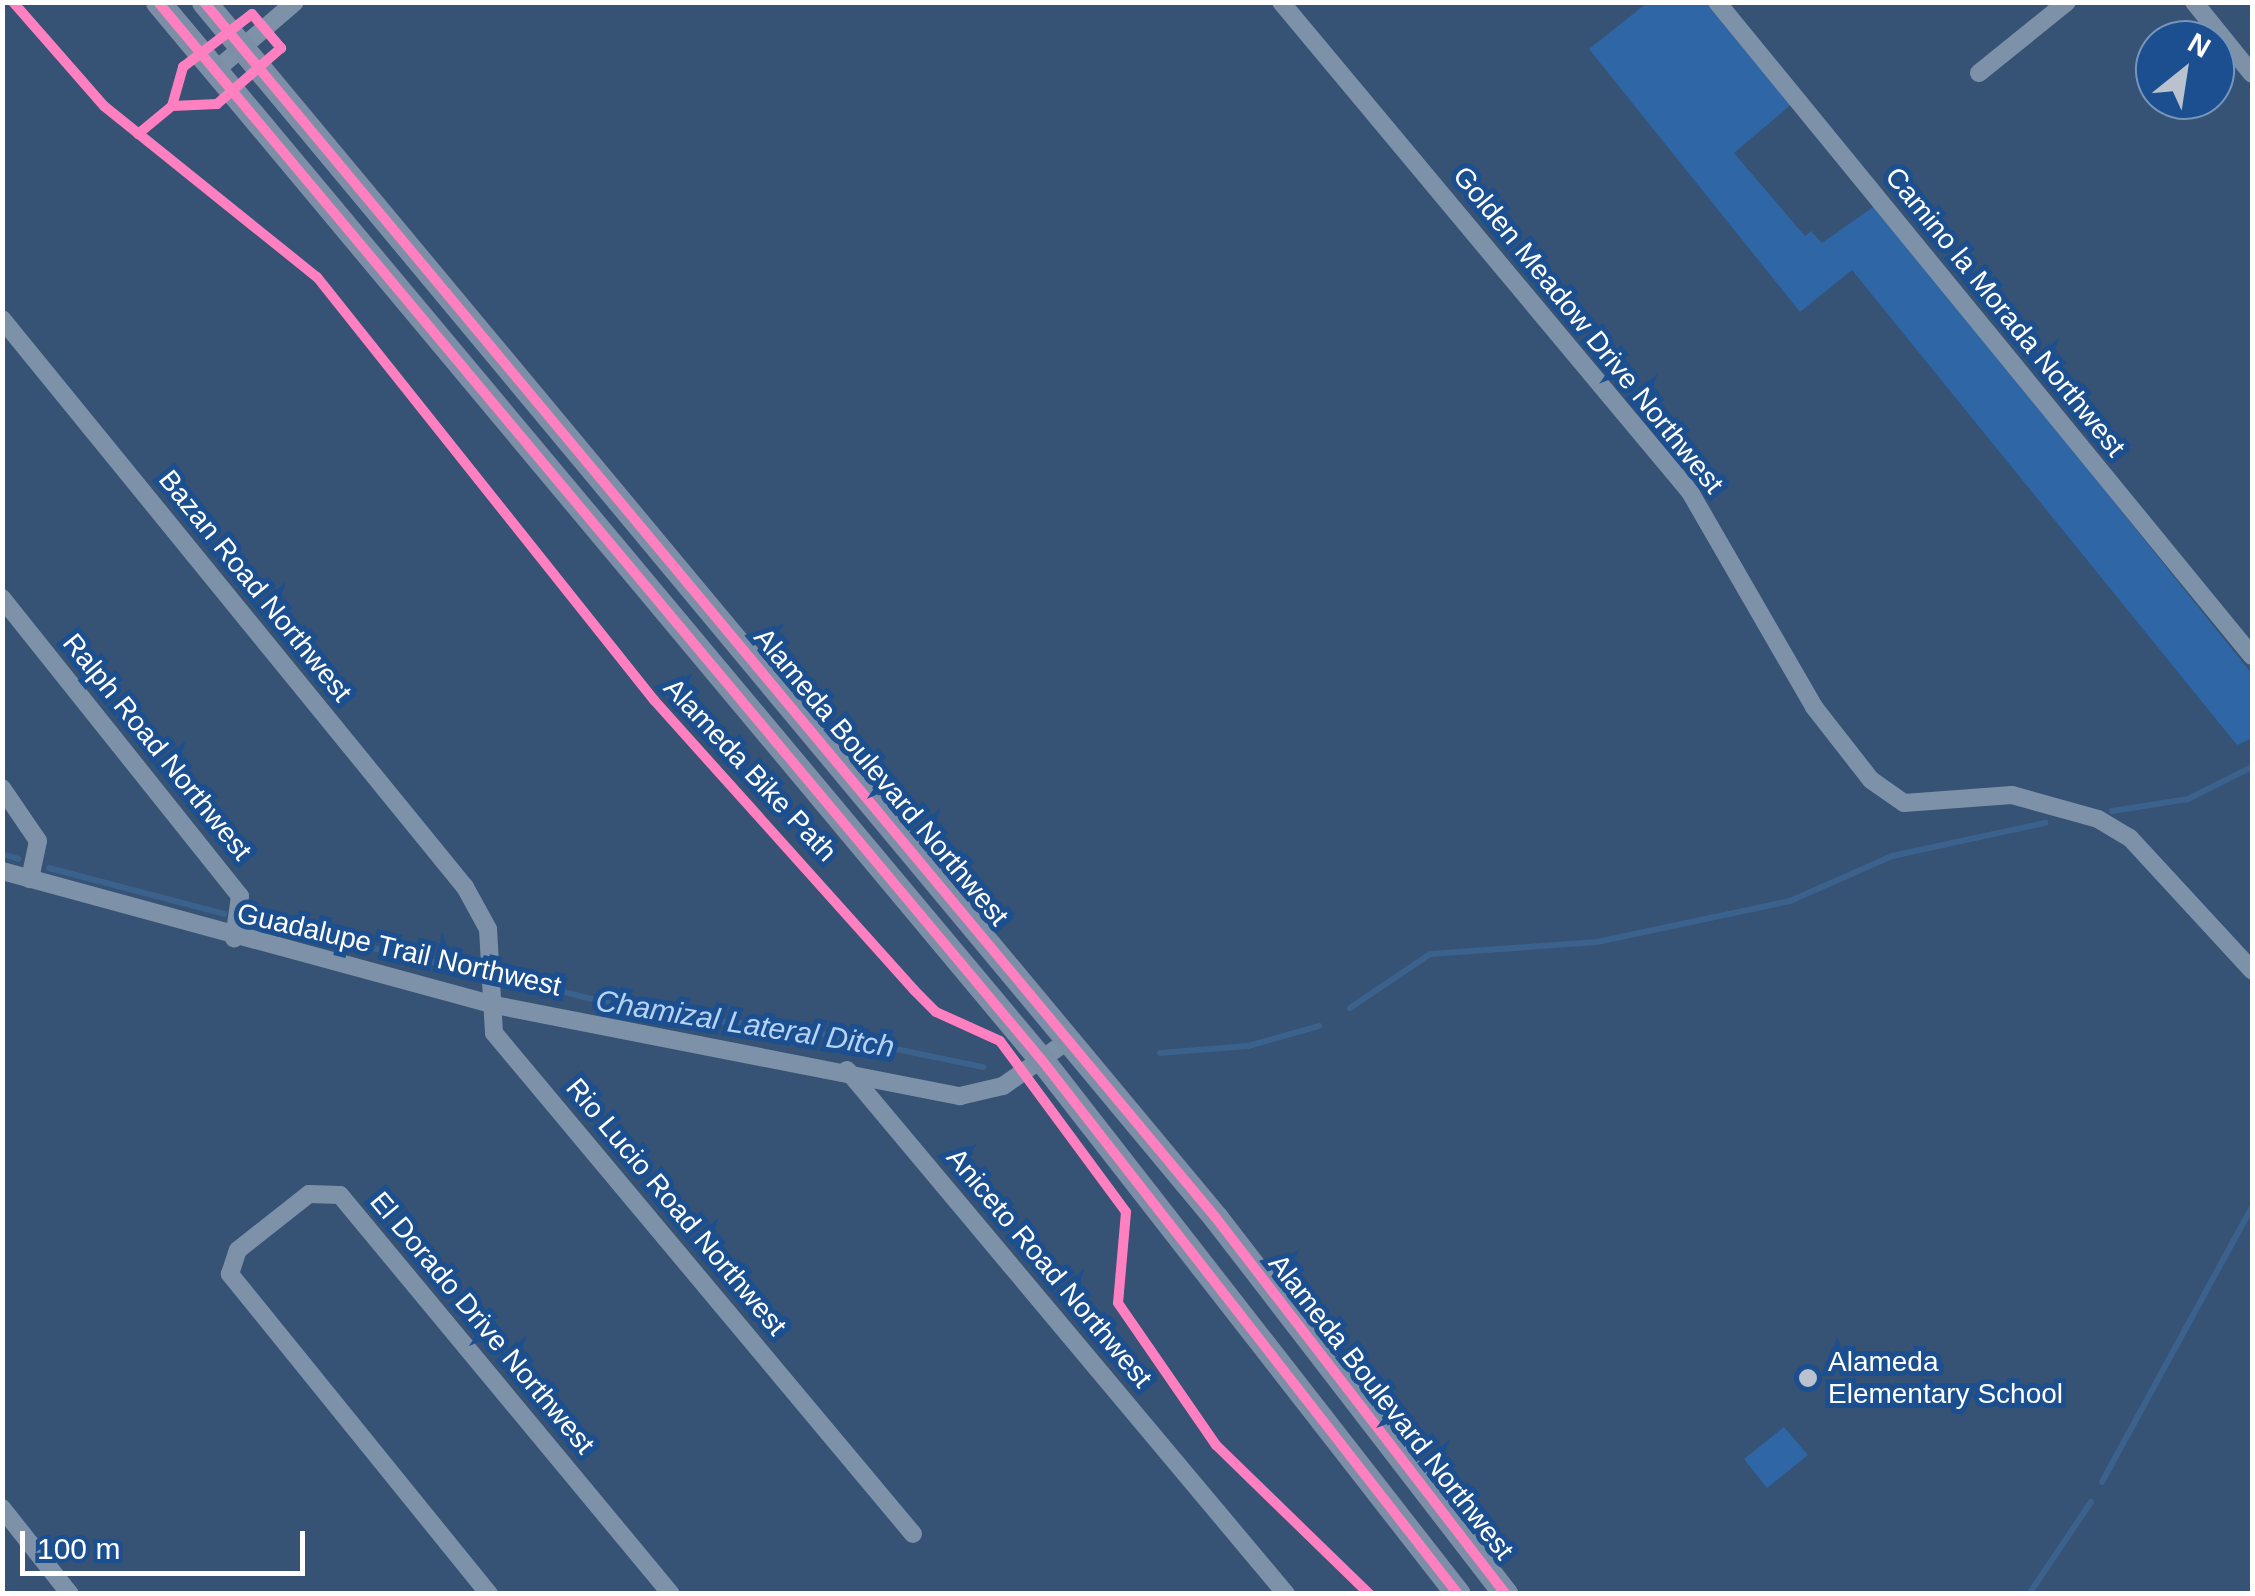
<!DOCTYPE html>
<html>
<head>
<meta charset="utf-8">
<style>
  body { margin:0 }
  #map { position:relative; width:2255px; height:1596px; overflow:hidden; background:#365274; font-family:Helvetica,sans-serif }
  div>[style] { position:absolute }
  .green>* { inset:0; background:#2f66a5 }
  .stream>* { height:6px; margin:-3px; padding:0 3px; transform-origin:3px; border-radius:3px; background:#3b618d }
  .minor>* { height:18px; margin:-9px; padding:0 9px; transform-origin:9px; border-radius:9px; background:#7d92a8 }
  .primary>* { height:25px; margin:-12.5px; padding:0 12.5px; transform-origin:12.5px; border-radius:12.5px; background:#7d8ea7 }
  .cycleway>* { height:10px; margin:-5px; padding:0 5px; transform-origin:5px; border-radius:5px; background:#ff80c0 }
  .dots>* { width:28px; height:28px; translate:-50% -50%; box-sizing:border-box; border:5px solid #1b4f8f; border-radius:50% }
  span { translate:-50% -50%; white-space:nowrap; text-align:center; line-height:1.15; -webkit-text-stroke:10px #1b4f8f; paint-order:stroke }
  .street-label { font-size:28px; color:#fff }
  .poi-label { font-size:28px; color:#fff }
  .left { translate:0 -50%; text-align:left }
  .water-label { font-size:30px; color:#b5d3f5; font-style:italic }
  .frame { position:absolute; inset:0; border:5px solid #fff; pointer-events:none }
  .north { position:absolute; left:2135px; top:20px; width:100px; height:100px; box-sizing:border-box; background:#1b4f8f; border:2px solid #7695bc; border-radius:50%; rotate:30deg; font-size:28px; font-weight:700; line-height:40px; text-align:center; color:#fff }
  .north::after { content:''; display:block; margin:auto; width:35px; height:45px; background:#b9c2ce; clip-path:polygon(50% 0,100% 100%,50% 72%,0 100%) }
  .scale { position:absolute; left:20px; top:1531px; width:285px; height:45px; box-sizing:border-box; border:5px solid #fff; border-top:0; padding-left:12px; font-size:30px; line-height:35px; white-space:nowrap; color:#fff; -webkit-text-stroke:8px #1b4f8f; paint-order:stroke }
</style>
</head>
<body>
<div id="map">
  <div class="green">
    <i style="clip-path:polygon(1647px 3px,1710px 3px,1793px 103px,1734px 153px,1805px 236px,1811px 231px,1822px 243px,1876px 205px,2252px 674px,2252px 738px,2237px 745px,1852px 270px,1800px 312px,1589px 49px)"></i>
    <i style="clip-path:polygon(1784px 1427px,1808px 1455px,1767px 1488px,1744px 1459px)"></i>
  </div>
  <div class="stream">
    <i style="left:2112px;top:811px;width:77px;rotate:-9deg"></i>
    <i style="left:2188px;top:799px;width:72px;rotate:-26.6deg"></i>
    <i style="left:2px;top:854px;width:17px;rotate:17deg"></i>
    <i style="left:49px;top:868px;width:181px;rotate:14.7deg"></i>
    <i style="left:247px;top:919px;width:236px;rotate:13deg"></i>
    <i style="left:508px;top:978px;width:147px;rotate:14.1deg"></i>
    <i style="left:651px;top:1014px;width:154px;rotate:6deg"></i>
    <i style="left:804px;top:1030px;width:183px;rotate:11.7deg"></i>
    <i style="left:1350px;top:1008px;width:97px;rotate:-34deg"></i>
    <i style="left:1430px;top:954px;width:167px;rotate:-4.1deg"></i>
    <i style="left:1597px;top:942px;width:197px;rotate:-12deg"></i>
    <i style="left:1790px;top:901px;width:111px;rotate:-23.8deg"></i>
    <i style="left:1892px;top:856px;width:157px;rotate:-12.2deg"></i>
    <i style="left:1160px;top:1053px;width:88px;rotate:-4.5deg"></i>
    <i style="left:1248px;top:1046px;width:74px;rotate:-15.7deg"></i>
    <i style="left:2102px;top:1482px;width:313px;rotate:-61.4deg"></i>
    <i style="left:2029px;top:1594px;width:111px;rotate:-56deg"></i>
  </div>
  <div class="minor">
    <i style="left:1281px;top:2px;width:638px;rotate:50.15deg"></i>
    <i style="left:1690px;top:492px;width:248px;rotate:60deg"></i>
    <i style="left:1814px;top:707px;width:93px;rotate:52deg"></i>
    <i style="left:1871px;top:780px;width:40px;rotate:34.9deg"></i>
    <i style="left:1904px;top:803px;width:108px;rotate:-4.2deg"></i>
    <i style="left:2012px;top:795px;width:89px;rotate:15.6deg"></i>
    <i style="left:2098px;top:819px;width:37px;rotate:31deg"></i>
    <i style="left:2130px;top:838px;width:180px;rotate:47.3deg"></i>
    <i style="left:1717px;top:2px;width:845px;rotate:50.72deg"></i>
    <i style="left:2194px;top:2px;width:92px;rotate:51.1deg"></i>
    <i style="left:216px;top:70px;width:104px;rotate:-40.7deg"></i>
    <i style="left:1979px;top:73px;width:113px;rotate:-38.9deg"></i>
    <i style="left:2px;top:319px;width:733px;rotate:50.82deg"></i>
    <i style="left:465px;top:887px;width:48px;rotate:61.3deg"></i>
    <i style="left:488px;top:929px;width:104px;rotate:86.7deg"></i>
    <i style="left:494px;top:1033px;width:653px;rotate:50.09deg"></i>
    <i style="left:2px;top:598px;width:381px;rotate:51.4deg"></i>
    <i style="left:240px;top:896px;width:43px;rotate:97.9deg"></i>
    <i style="left:2px;top:788px;width:64px;rotate:55.8deg"></i>
    <i style="left:38px;top:841px;width:39px;rotate:102deg"></i>
    <i style="left:2px;top:871px;width:511px;rotate:15.21deg"></i>
    <i style="left:495px;top:1005px;width:474px;rotate:11.1deg"></i>
    <i style="left:960px;top:1096px;width:44px;rotate:-13.1deg"></i>
    <i style="left:1003px;top:1086px;width:80px;rotate:-34.9deg"></i>
    <i style="left:847px;top:1070px;width:684px;rotate:50.04deg"></i>
    <i style="left:2px;top:1508px;width:110px;rotate:51.7deg"></i>
    <i style="left:489px;top:1594px;width:412px;rotate:-129deg"></i>
    <i style="left:230px;top:1274px;width:25px;rotate:-72deg"></i>
    <i style="left:238px;top:1250px;width:90px;rotate:-38.3deg"></i>
    <i style="left:309px;top:1194px;width:31px;rotate:2deg"></i>
    <i style="left:340px;top:1195px;width:518px;rotate:50.32deg"></i>
  </div>
  <div class="primary">
    <i style="left:158px;top:2px;width:1377px;rotate:50.13deg"></i>
    <i style="left:1041px;top:1059px;width:678px;rotate:52.07deg"></i>
    <i style="left:204px;top:2px;width:1582px;rotate:50.23deg"></i>
    <i style="left:1216px;top:1218px;width:475px;rotate:52.4deg"></i>
  </div>
  <div class="cycleway">
    <i style="left:13px;top:2px;width:138px;rotate:48.8deg"></i>
    <i style="left:104px;top:106px;width:273px;rotate:38.8deg"></i>
    <i style="left:317px;top:277px;width:541px;rotate:51.46deg"></i>
    <i style="left:654px;top:700px;width:389px;rotate:48.1deg"></i>
    <i style="left:914px;top:990px;width:31px;rotate:45deg"></i>
    <i style="left:936px;top:1012px;width:70px;rotate:24.4deg"></i>
    <i style="left:1000px;top:1041px;width:212px;rotate:53.6deg"></i>
    <i style="left:1126px;top:1212px;width:91px;rotate:95deg"></i>
    <i style="left:1118px;top:1303px;width:173px;rotate:55.4deg"></i>
    <i style="left:1216px;top:1445px;width:214px;rotate:44.2deg"></i>
    <i style="left:158px;top:2px;width:1377px;rotate:50.13deg"></i>
    <i style="left:1041px;top:1059px;width:678px;rotate:52.07deg"></i>
    <i style="left:204px;top:2px;width:1582px;rotate:50.23deg"></i>
    <i style="left:1216px;top:1218px;width:475px;rotate:52.4deg"></i>
    <i style="left:138px;top:134px;width:44px;rotate:-39.5deg"></i>
    <i style="left:172px;top:106px;width:41px;rotate:-74.2deg"></i>
    <i style="left:183px;top:67px;width:87px;rotate:-37.5deg"></i>
    <i style="left:252px;top:14px;width:45px;rotate:49.5deg"></i>
    <i style="left:281px;top:48px;width:85px;rotate:138.8deg"></i>
    <i style="left:217px;top:104px;width:45px;rotate:177.5deg"></i>
  </div>
  <div class="dots">
    <i style="left:1808px;top:1378px;background:#b9c2ce"></i>
  </div>
  <div class="street-label">
    <span style="left:2005px;top:312px;rotate:51deg">Camino la Morada Northwest</span>
    <span style="left:1588px;top:330px;rotate:51deg">Golden Meadow Drive Northwest</span>
    <span style="left:255px;top:586px;rotate:51deg">Bazan Road Northwest</span>
    <span style="left:157px;top:747px;rotate:51deg">Ralph Road Northwest</span>
    <span style="left:750px;top:770px;rotate:47deg">Alameda Bike Path</span>
    <span style="left:881px;top:777px;rotate:50deg">Alameda Boulevard Northwest</span>
    <span style="left:399px;top:950px;rotate:13deg">Guadalupe Trail Northwest</span>
    <span style="left:676px;top:1207px;rotate:50deg">Rio Lucio Road Northwest</span>
    <span style="left:1049px;top:1268px;rotate:50deg">Aniceto Road Northwest</span>
    <span style="left:482px;top:1323px;rotate:50deg">El Dorado Drive Northwest</span>
    <span style="left:1391px;top:1407px;rotate:52deg">Alameda Boulevard Northwest</span>
  </div>
  <div class="poi-label">
    <span class="left" style="left:1828px;top:1378px">Alameda<br>Elementary School</span>
  </div>
  <div class="water-label">
    <span style="left:745px;top:1024px;rotate:9deg">Chamizal Lateral Ditch</span>
  </div>
  <div class="frame"></div>
  <div class="north">N</div>
  <div class="scale">100 m</div>
</div>
</body>
</html>
